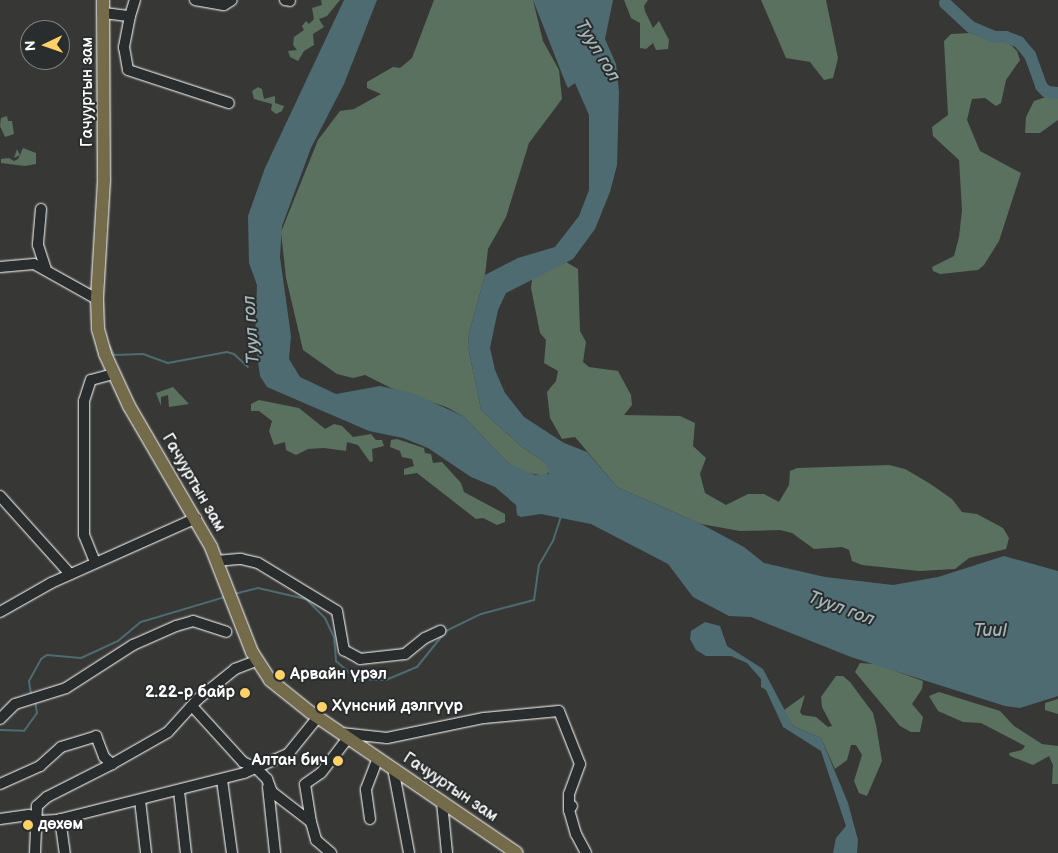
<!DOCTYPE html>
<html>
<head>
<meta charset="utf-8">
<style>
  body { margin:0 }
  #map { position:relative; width:1058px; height:853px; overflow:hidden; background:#373835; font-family:"Balsamiq Sans",sans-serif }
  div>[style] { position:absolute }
  .green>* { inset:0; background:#59715e }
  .water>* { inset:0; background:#4e6b72 }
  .stream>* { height:2px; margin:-1px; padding:0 1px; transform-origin:1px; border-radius:1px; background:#4e6b72 }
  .river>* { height:12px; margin:-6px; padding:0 6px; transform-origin:6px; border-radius:6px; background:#4e6b72 }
  .roads { filter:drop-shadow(0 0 1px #fff) drop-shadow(0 0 1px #fff) }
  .minor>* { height:10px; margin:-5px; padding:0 5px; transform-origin:5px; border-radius:5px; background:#2a2d2e }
  .major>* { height:12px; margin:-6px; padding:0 6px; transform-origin:6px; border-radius:6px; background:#746b4b }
  .dots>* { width:14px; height:14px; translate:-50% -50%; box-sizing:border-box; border:2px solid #2a2d2e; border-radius:50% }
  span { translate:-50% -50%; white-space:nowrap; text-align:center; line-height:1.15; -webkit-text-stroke:4px #2a2d2e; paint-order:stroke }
  .street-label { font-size:16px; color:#fff }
  .poi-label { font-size:16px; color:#fff; font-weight:700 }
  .left { translate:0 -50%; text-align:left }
  .right { translate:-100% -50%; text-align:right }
  .water-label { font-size:18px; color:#a6b5b8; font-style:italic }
  .north { position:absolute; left:20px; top:20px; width:50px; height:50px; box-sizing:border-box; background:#2a2d2e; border:1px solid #7f8182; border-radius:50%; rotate:267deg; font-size:14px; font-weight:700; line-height:20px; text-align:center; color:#fff }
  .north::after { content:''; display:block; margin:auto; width:18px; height:22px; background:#ffd166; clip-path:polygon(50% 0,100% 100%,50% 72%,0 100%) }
</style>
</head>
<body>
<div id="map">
  <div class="green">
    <i style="clip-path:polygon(321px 0,340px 0,327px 16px,319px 19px,324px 27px,313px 34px,314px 45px,304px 51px,298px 61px,290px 57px,288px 51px,297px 50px,293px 45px,294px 37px,304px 30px,302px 26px,306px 21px,309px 24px,314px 19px,312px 8px,322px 5px)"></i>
    <i style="clip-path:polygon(434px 0,533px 0,543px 41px,559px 70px,562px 99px,529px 143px,506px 217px,488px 249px,485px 275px,469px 333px,468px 346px,481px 410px,522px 447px,546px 463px,550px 471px,545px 476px,524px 472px,508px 463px,463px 416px,446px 407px,391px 388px,365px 375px,353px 378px,337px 374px,303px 350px,286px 278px,281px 232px,318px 140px,340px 111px,354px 109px,381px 94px,367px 88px,367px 82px,393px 67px,400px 68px,412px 58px)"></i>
    <i style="clip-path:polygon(624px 0,648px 0,644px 6px,645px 11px,653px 28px,659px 21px,669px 40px,668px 49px,656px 50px,653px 43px,646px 49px,640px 48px,640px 23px,631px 18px)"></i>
    <i style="clip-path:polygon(761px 0,826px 0,838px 58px,833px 78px,824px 80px,810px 62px,786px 58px)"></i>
    <i style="clip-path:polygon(970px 33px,990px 40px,1007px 41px,1017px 51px,1020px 60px,1006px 80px,1001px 103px,996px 106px,985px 98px,972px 99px,967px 120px,980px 151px,1021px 173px,999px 241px,984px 265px,978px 270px,940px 274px,933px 271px,932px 267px,954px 256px,959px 237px,962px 210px,959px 160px,933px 136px,932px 127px,948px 115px,944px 41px,951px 34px)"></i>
    <i style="clip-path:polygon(258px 87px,262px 89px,264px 99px,275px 96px,275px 103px,284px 106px,282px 111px,276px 114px,271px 110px,272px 104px,254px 99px,252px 91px)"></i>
    <i style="clip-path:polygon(1049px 96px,1058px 98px,1058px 120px,1040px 133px,1025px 133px,1026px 117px,1034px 101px)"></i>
    <i style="clip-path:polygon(7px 116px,8px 121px,12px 121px,14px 134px,5px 137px,0 126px,1px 118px)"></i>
    <i style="clip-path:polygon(23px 148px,36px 153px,36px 164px,25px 166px,1px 163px,1px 159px,9px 158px,14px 161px,18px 159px,20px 155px,14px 158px,17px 149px,20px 155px)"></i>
    <i style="clip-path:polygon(566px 262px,578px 269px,580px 331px,586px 342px,583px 362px,589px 367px,618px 371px,631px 395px,632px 405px,624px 415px,680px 416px,695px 423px,693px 446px,706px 458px,700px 474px,705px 493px,726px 505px,748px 494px,764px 494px,779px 502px,789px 485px,790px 471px,797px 468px,889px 465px,905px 469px,929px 483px,952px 499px,962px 512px,977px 514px,1003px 528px,1009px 538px,1006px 549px,969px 558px,955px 569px,919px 571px,862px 565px,852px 561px,849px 550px,842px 547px,814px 549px,792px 533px,780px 530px,740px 531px,701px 524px,617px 487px,575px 437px,562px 439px,550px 418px,547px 392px,556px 381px,558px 371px,544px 363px,546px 340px,540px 333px,531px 288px,532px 279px)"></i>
    <i style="clip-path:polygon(173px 387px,189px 404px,169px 407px,168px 395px,161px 397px,161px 406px,156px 393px)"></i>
    <i style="clip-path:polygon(259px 400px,299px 408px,325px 429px,334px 424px,342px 426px,353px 437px,371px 434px,376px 440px,382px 440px,384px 446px,372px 449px,373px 461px,370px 462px,358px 445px,347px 442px,346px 451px,324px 448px,308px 449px,296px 455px,286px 450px,285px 442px,274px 445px,269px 431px,272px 421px,259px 411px,251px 411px,251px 404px)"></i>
    <i style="clip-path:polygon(397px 439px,424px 448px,425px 453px,431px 454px,433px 463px,442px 462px,461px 483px,464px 492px,505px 514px,505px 522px,497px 525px,483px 518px,476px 519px,417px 473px,404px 475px,404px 469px,414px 466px,412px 459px,402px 457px,400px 451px,390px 447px,391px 440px)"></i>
    <i style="clip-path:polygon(860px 663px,876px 664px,923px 681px,922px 689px,912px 704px,923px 717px,920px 732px,911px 732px,900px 726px,855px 672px)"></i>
    <i style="clip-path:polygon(836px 676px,843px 676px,850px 682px,873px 713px,876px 725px,882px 761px,867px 796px,859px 793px,854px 781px,862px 755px,856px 745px,851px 745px,847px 760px,835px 769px,821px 738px,793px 726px,784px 710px,805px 695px,800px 712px,802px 715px,816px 717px,828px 727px,832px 726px,822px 707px,821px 697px)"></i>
    <i style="clip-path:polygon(939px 692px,1000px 711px,1014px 726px,1042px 744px,1058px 746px,1058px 784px,1052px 784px,1053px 765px,1049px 756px,1033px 765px,1010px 756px,1009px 753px,1022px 750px,1025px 746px,981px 723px,963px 722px,938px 711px,929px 696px)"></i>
    <i style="clip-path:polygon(1058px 699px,1058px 714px,1045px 710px,1045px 703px)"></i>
  </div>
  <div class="water">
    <i style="clip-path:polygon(344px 0,377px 0,344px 84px,311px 148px,282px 226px,280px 257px,291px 336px,289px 359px,300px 377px,336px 394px,380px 386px,412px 393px,463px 416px,508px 463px,535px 475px,549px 474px,546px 463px,522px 447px,481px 410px,468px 346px,469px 333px,485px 275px,518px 258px,555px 247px,579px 216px,589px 190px,589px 115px,575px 83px,568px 88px,566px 84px,533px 0,613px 0,605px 39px,616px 64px,619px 92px,617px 165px,610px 192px,595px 229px,573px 259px,506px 293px,498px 310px,490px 348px,495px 370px,505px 393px,524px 417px,564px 443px,587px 452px,617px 487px,701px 524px,744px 547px,764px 563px,825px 577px,893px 585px,938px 577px,1004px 556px,1058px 571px,1058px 696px,1020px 708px,1005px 706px,851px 657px,751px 617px,729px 616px,693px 597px,668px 564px,591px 524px,541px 514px,521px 517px,517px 515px,516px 505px,495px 487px,471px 477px,428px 448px,403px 438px,369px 431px,267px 387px,260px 376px,255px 340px,257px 285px,249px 263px,248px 216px,265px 168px)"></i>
    <i style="clip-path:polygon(705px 622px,720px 626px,727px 646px,763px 669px,793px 726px,821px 738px,848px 803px,858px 840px,857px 853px,833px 853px,836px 838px,846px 826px,821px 751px,783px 727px,766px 690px,761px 687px,761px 679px,747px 663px,731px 656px,706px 656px,696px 650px,690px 639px,691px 631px)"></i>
  </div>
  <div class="stream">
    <i style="left:109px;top:345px;width:11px;rotate:63deg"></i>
    <i style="left:114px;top:355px;width:29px;rotate:-2deg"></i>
    <i style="left:143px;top:354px;width:27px;rotate:20deg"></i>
    <i style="left:168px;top:363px;width:60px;rotate:-10.6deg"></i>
    <i style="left:227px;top:352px;width:7px;rotate:16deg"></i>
    <i style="left:234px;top:354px;width:19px;rotate:43deg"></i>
    <i style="left:234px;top:594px;width:25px;rotate:-14deg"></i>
    <i style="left:258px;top:588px;width:49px;rotate:12.9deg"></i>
    <i style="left:306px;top:599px;width:27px;rotate:45deg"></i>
    <i style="left:325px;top:618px;width:21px;rotate:65deg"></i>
    <i style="left:334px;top:637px;width:24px;rotate:85deg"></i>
    <i style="left:336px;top:661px;width:28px;rotate:41deg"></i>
    <i style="left:357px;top:679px;width:29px;rotate:2deg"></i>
    <i style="left:386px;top:680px;width:34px;rotate:-23deg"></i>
    <i style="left:417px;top:667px;width:46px;rotate:-51.1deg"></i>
    <i style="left:446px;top:631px;width:39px;rotate:-26deg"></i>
    <i style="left:481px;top:614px;width:55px;rotate:-14.8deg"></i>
    <i style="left:534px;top:600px;width:35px;rotate:-82deg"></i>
    <i style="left:539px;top:565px;width:28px;rotate:-60deg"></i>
    <i style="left:553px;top:541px;width:26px;rotate:-72deg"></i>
    <i style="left:31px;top:694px;width:13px;rotate:-99deg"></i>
    <i style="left:29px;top:681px;width:25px;rotate:-61deg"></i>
    <i style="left:41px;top:659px;width:7px;rotate:-34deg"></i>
    <i style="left:47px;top:655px;width:34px;rotate:5deg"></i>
    <i style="left:81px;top:658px;width:41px;rotate:-24.7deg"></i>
    <i style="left:118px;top:641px;width:30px;rotate:-40deg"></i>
    <i style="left:141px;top:622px;width:88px;rotate:-16.6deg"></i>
    <i style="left:0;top:730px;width:24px;rotate:2deg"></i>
    <i style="left:24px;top:731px;width:22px;rotate:-54deg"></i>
    <i style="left:37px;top:713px;width:12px;rotate:-99deg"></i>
  </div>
  <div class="river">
    <i style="left:945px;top:3px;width:35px;rotate:43deg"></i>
    <i style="left:971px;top:27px;width:25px;rotate:23deg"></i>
    <i style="left:994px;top:37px;width:12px"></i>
    <i style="left:1006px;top:37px;width:14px;rotate:21deg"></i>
    <i style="left:1019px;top:42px;width:17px;rotate:50deg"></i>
    <i style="left:1030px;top:55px;width:33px;rotate:70deg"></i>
    <i style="left:1041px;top:86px;width:8px;rotate:45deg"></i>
    <i style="left:1047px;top:92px;width:11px;rotate:5deg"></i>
  </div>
  <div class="roads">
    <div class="minor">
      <i style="left:195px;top:0;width:29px;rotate:10deg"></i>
      <i style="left:224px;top:5px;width:9px;rotate:-32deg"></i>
      <i style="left:285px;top:0;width:5px;rotate:11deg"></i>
      <i style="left:104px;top:13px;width:26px;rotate:7deg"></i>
      <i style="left:130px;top:16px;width:32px;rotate:101deg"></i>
      <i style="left:124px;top:47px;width:23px;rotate:80deg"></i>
      <i style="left:128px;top:70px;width:106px;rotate:18.1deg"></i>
      <i style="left:130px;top:16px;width:17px;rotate:-73deg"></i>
      <i style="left:41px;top:209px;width:36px;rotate:95deg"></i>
      <i style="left:38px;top:245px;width:25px;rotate:72deg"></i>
      <i style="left:0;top:267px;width:34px;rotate:-5deg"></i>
      <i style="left:34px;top:264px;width:72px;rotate:29.1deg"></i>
      <i style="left:0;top:496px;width:105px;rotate:48.1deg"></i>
      <i style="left:216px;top:561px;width:25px;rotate:-5deg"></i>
      <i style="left:241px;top:559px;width:17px;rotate:13deg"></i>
      <i style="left:258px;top:563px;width:92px;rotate:31.3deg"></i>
      <i style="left:337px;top:611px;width:40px;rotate:80deg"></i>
      <i style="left:344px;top:650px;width:18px;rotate:29deg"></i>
      <i style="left:360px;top:659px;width:45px;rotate:-6.3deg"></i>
      <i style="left:405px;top:654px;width:26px;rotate:-39deg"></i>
      <i style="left:425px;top:638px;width:17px;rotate:-25deg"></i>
      <i style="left:95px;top:562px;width:29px;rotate:-112deg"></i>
      <i style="left:84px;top:535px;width:134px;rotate:-90deg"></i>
      <i style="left:84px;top:401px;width:22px;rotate:-72deg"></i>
      <i style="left:91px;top:380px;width:24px;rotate:-15deg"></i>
      <i style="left:0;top:612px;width:59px;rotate:-29.6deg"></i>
      <i style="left:51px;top:583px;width:159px;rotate:-24.1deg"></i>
      <i style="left:192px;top:706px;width:76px;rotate:47.7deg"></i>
      <i style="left:243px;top:762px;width:14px;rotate:25deg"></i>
      <i style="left:256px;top:768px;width:16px;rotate:45deg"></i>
      <i style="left:267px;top:779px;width:14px;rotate:69deg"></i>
      <i style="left:272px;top:792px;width:49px;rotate:37.6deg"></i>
      <i style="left:311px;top:822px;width:19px;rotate:74deg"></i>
      <i style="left:316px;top:840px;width:20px;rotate:41deg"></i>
      <i style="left:0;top:719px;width:21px;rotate:-45deg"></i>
      <i style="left:15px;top:704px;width:53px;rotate:-17.4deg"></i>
      <i style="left:66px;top:688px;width:80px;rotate:-32.7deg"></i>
      <i style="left:133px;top:645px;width:47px;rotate:-23.8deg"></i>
      <i style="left:176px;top:626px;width:18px;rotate:-16deg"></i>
      <i style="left:193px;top:621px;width:35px;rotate:18deg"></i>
      <i style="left:341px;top:733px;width:46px;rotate:6.2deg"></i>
      <i style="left:387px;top:738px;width:99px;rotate:-11.7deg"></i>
      <i style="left:484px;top:718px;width:75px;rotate:-5.3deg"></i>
      <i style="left:559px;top:711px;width:57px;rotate:68.4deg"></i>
      <i style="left:580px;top:764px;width:32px;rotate:110deg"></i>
      <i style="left:569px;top:794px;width:16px;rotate:90deg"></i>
      <i style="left:393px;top:768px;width:86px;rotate:79.3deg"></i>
      <i style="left:222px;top:780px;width:74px;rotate:82.2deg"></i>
      <i style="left:0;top:784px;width:44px;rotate:-24.2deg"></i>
      <i style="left:40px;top:766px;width:28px;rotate:-42deg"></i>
      <i style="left:61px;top:747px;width:37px;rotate:-17deg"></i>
      <i style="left:96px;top:736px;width:22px;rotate:69deg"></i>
      <i style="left:104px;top:757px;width:11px;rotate:41deg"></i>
      <i style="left:112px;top:764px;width:64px;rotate:-29.7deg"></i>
      <i style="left:168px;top:732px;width:45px;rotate:-47.7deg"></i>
      <i style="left:198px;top:699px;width:48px;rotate:-39deg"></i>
      <i style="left:235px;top:669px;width:22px;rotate:-21deg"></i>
      <i style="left:268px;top:787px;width:66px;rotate:83.9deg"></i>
      <i style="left:179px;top:791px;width:62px;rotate:83.6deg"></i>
      <i style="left:140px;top:800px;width:53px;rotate:83.5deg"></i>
      <i style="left:442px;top:802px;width:51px;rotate:84.4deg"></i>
      <i style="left:572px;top:806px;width:5px;rotate:127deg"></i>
      <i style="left:569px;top:810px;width:25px;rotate:74deg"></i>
      <i style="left:576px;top:834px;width:21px;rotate:62deg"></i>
      <i style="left:0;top:819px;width:29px;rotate:-8deg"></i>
      <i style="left:29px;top:815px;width:11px;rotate:34deg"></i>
      <i style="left:38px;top:821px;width:19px;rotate:-3deg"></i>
      <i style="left:57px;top:820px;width:193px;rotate:-14.1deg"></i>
      <i style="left:244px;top:773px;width:48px;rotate:-23.4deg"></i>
      <i style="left:288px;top:754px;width:48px;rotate:-51deg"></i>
      <i style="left:60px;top:819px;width:34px;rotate:82deg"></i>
      <i style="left:370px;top:819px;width:30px;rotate:-98deg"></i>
      <i style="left:366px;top:789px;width:33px;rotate:-69deg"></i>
      <i style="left:311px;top:822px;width:38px;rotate:-99deg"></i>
      <i style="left:305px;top:784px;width:19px;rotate:-35deg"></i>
      <i style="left:321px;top:773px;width:44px;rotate:-52.4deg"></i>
      <i style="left:35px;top:853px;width:47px;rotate:-87.6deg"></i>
      <i style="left:37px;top:806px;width:13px;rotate:-42deg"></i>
      <i style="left:47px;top:797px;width:73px;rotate:-26.9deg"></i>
    </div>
    <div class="major">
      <i style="left:103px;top:0;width:180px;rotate:89.7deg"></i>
      <i style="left:104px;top:180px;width:119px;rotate:93.4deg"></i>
      <i style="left:97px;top:299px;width:30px;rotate:88deg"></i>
      <i style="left:98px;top:329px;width:26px;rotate:74deg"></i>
      <i style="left:105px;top:354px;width:57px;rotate:65.2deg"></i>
      <i style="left:129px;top:406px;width:163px;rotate:59.8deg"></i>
      <i style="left:211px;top:547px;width:113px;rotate:68.7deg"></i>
      <i style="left:252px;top:652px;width:33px;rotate:57deg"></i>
      <i style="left:270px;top:680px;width:51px;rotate:38.7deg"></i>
      <i style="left:310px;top:712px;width:250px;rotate:34.3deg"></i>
    </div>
  </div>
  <div class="dots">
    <i style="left:280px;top:675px;background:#ffd166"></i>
    <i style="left:245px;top:693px;background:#ffd166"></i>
    <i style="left:322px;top:707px;background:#ffd166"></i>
    <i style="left:338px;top:761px;background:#ffd166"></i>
    <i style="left:28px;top:825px;background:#ffd166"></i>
  </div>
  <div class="street-label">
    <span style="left:88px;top:92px;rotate:-90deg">Гачууртын зам</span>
    <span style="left:193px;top:483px;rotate:60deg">Гачууртын зам</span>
    <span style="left:450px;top:788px;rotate:34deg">Гачууртын зам</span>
  </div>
  <div class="poi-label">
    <span class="left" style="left:290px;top:675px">Арвайн үрэл</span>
    <span class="right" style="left:235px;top:693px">2.22-р байр</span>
    <span class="left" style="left:332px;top:707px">Хүнсний дэлгүүр</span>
    <span class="right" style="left:328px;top:761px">Алтан бич</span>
    <span class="left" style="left:38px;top:825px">дөхөм</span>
  </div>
  <div class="water-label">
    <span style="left:597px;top:51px;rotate:58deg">Туул гол</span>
    <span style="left:252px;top:330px;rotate:-94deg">Туул гол</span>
    <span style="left:841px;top:609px;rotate:20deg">Туул гол</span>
    <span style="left:990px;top:631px">Tuul</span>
  </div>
  <div class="north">N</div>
</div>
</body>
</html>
